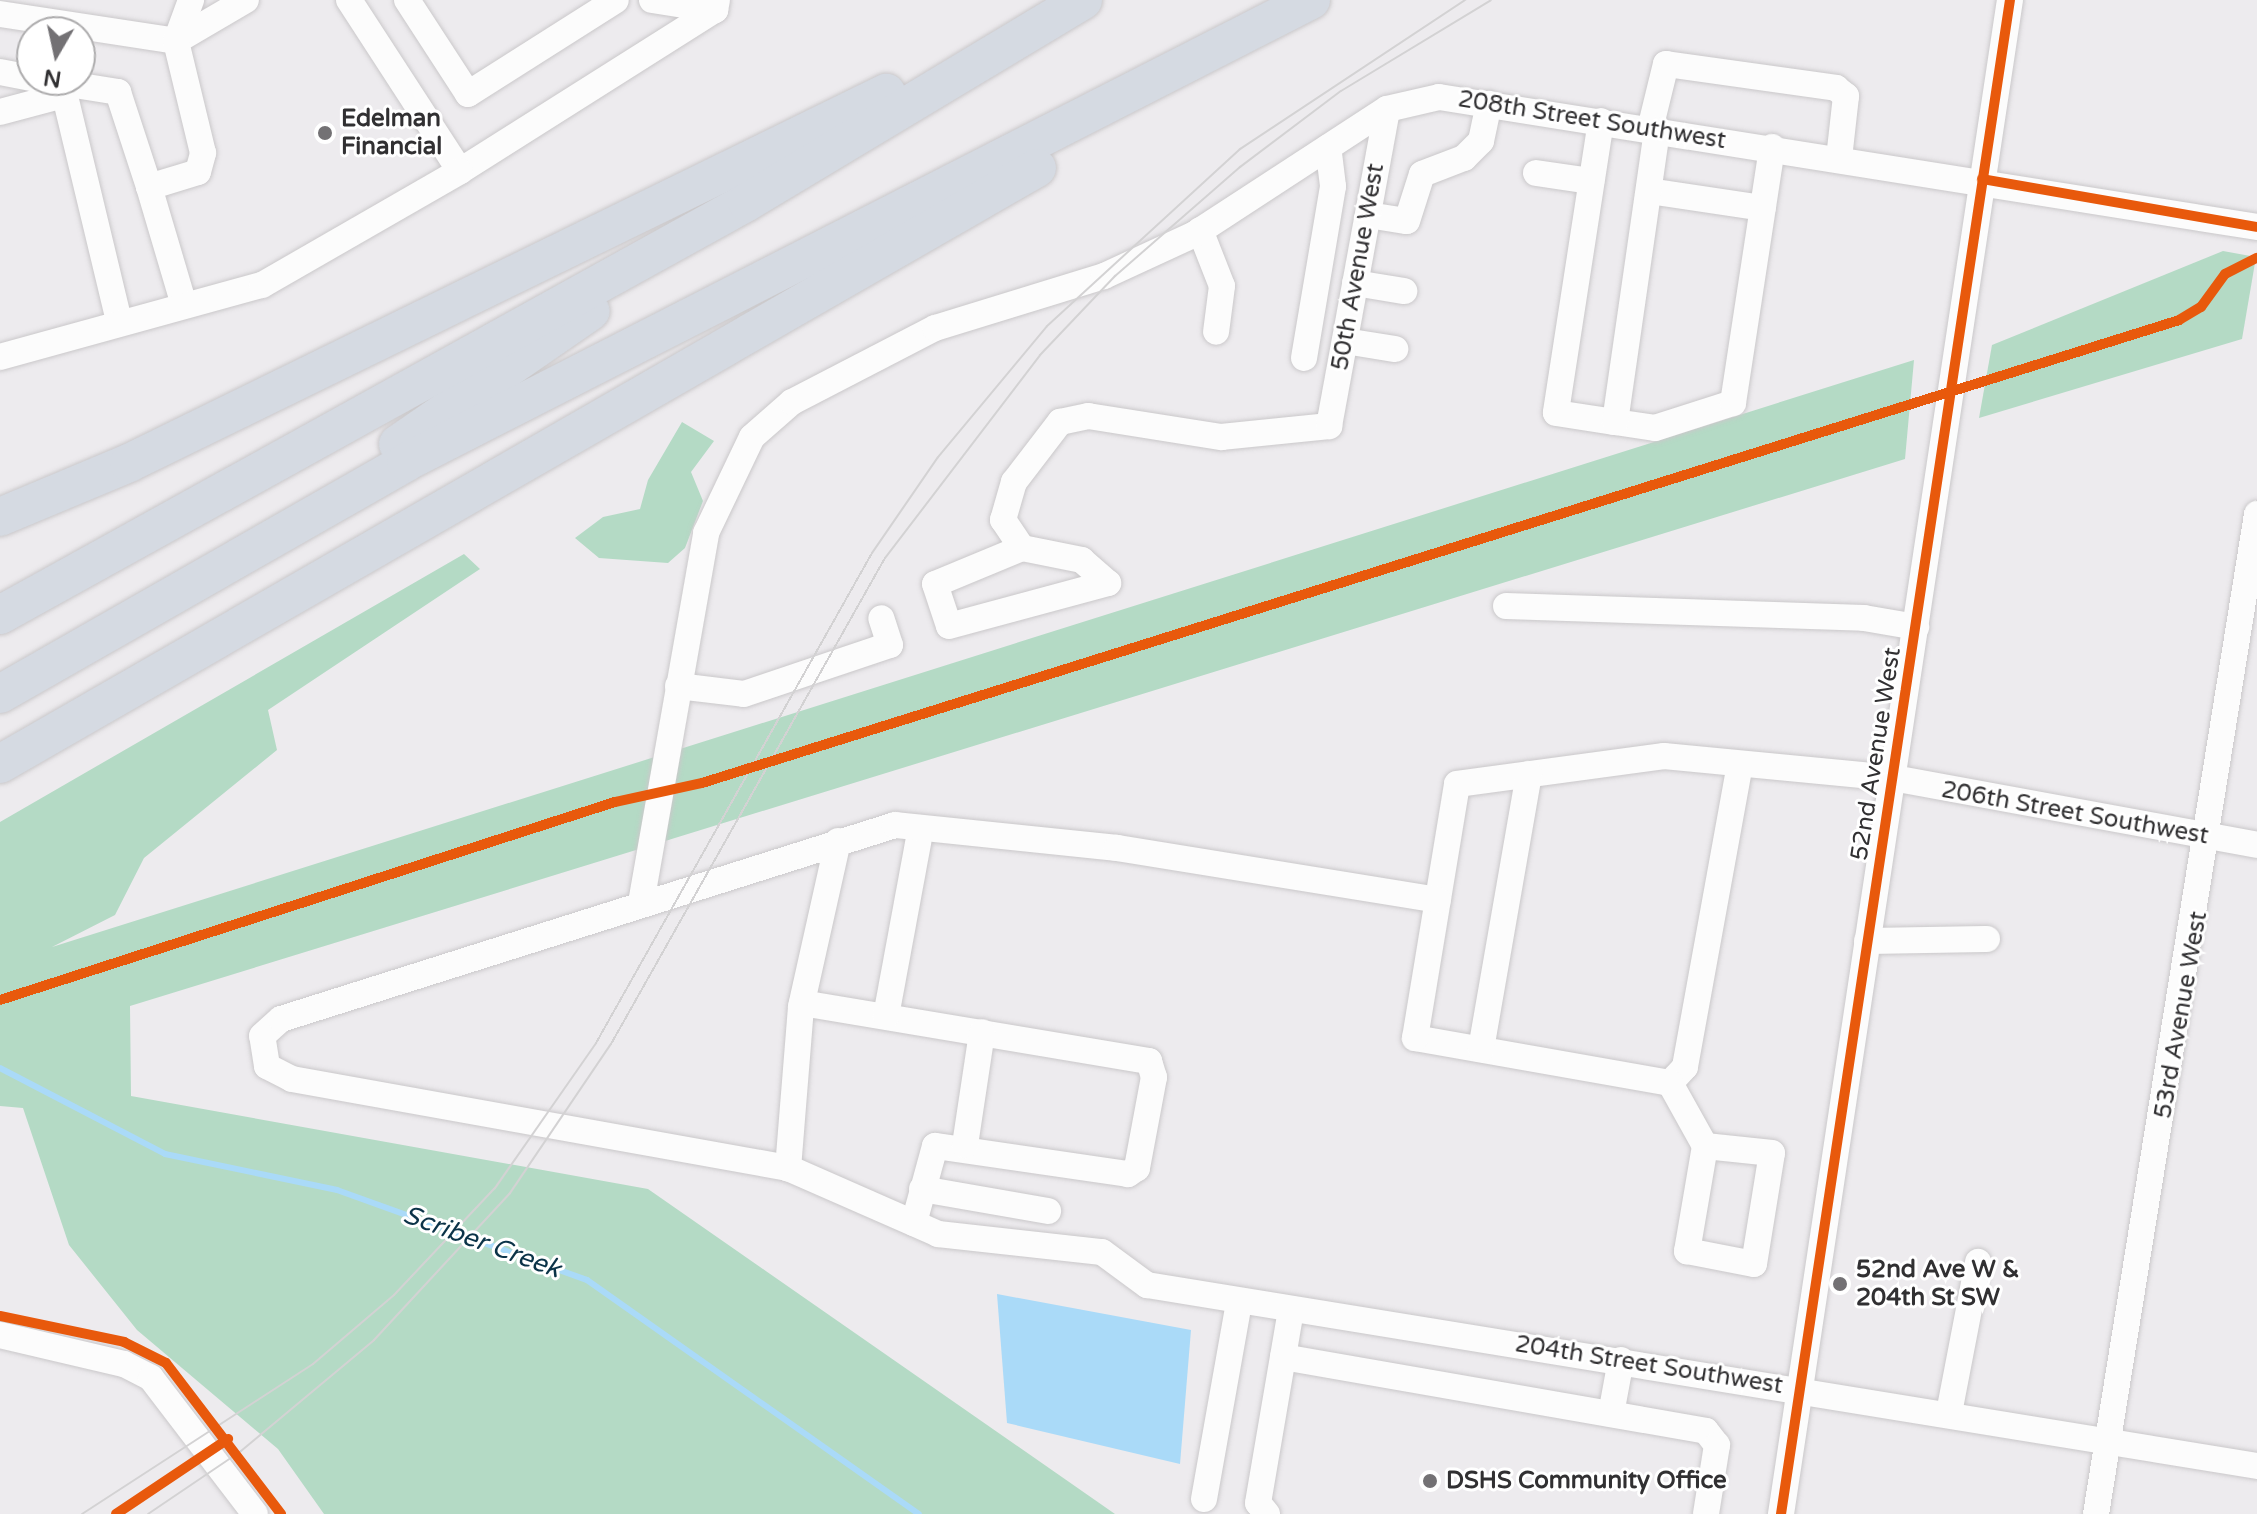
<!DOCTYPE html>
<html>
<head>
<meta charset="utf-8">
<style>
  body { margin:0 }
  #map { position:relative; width:2257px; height:1514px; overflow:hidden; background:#edebee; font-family:"Varela Round",sans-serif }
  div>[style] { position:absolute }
  .green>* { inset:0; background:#b4dac5 }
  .water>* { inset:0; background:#aadaf8 }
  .stream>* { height:6px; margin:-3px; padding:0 3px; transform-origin:3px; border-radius:3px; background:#aadaf8 }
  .roads { filter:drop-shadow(0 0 2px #cac8ca) drop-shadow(0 0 2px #cac8ca) }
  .minor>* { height:26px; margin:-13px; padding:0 13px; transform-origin:13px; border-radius:13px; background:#fcfcfc }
  .highway>* { height:38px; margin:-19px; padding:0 19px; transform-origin:19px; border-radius:19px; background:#d5dae2 }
  .tram>* { height:2px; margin:-1px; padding:0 1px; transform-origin:1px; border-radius:1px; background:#d3d2d3 }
  .cycleway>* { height:10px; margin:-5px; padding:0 5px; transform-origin:5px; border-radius:5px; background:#e8590c }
  .dots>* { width:22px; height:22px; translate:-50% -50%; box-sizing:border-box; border:4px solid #fff; border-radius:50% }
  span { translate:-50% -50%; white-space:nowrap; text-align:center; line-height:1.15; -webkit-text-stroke:6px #fff; paint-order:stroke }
  .poi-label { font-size:24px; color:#313032; font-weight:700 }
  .left { translate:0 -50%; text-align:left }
  .street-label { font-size:24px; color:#313032 }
  .water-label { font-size:26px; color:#0b3348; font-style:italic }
  .north { position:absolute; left:16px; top:16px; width:80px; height:80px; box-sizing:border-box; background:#fff; border:2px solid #adacad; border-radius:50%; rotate:189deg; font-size:22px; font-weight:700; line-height:32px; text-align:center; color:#313032 }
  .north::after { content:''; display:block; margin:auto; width:28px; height:36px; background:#737174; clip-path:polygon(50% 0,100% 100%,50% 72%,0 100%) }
</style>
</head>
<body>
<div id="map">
  <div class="green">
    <i style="clip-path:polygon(2223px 251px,2256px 257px,2242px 339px,1979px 418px,1992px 345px)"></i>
    <i style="clip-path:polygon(1914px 360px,1905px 459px,130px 1006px,131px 1096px,648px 1189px,1115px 1514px,324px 1514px,278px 1449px,137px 1330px,69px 1245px,23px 1108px,0 1106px,0 822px,464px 554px,480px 569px,268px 710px,277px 750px,144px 858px,115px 915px,52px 947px)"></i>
    <i style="clip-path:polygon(682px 422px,714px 441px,691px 472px,703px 501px,685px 548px,668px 563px,599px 558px,575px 538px,603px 517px,640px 509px,648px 480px)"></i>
  </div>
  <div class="water">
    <i style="clip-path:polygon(997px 1294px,1191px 1330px,1180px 1464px,1007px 1423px)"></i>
  </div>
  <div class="stream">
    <i style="left:0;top:1068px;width:186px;rotate:27.5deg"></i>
    <i style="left:165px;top:1154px;width:176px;rotate:11.8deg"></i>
    <i style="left:337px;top:1190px;width:266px;rotate:19.8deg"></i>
    <i style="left:587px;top:1280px;width:406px;rotate:35.2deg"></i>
  </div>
  <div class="roads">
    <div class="minor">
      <i style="left:349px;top:0;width:204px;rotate:57deg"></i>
      <i style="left:460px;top:171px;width:302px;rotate:-32.3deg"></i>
      <i style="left:715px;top:10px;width:10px;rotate:-79deg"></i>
      <i style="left:407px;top:0;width:112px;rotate:57deg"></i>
      <i style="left:468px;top:94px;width:175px;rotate:-32.4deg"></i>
      <i style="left:652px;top:0;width:64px;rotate:9deg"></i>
      <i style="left:0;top:14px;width:178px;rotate:8.7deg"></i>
      <i style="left:176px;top:41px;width:81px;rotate:-30.4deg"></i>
      <i style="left:0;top:72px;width:33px;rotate:11deg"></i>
      <i style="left:0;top:112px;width:66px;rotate:-14.9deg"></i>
      <i style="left:1601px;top:121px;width:295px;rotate:98.8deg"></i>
      <i style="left:1556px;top:413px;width:60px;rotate:8.7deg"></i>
      <i style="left:1615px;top:422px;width:40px;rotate:8.5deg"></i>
      <i style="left:1655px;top:428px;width:82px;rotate:-17.8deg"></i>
      <i style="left:1733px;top:403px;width:259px;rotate:-81.3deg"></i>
      <i style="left:1650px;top:129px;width:67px;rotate:-76.2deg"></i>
      <i style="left:1666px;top:64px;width:172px;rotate:8deg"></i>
      <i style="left:1836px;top:88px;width:13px;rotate:39deg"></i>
      <i style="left:1846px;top:96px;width:62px;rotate:96.4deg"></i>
      <i style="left:1536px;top:173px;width:56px;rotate:8.3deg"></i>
      <i style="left:1649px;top:191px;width:115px;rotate:8.5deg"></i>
      <i style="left:1368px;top:215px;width:39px;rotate:9deg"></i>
      <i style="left:1407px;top:221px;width:49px;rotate:-72.3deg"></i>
      <i style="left:1422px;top:174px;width:45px;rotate:-20.9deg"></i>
      <i style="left:1464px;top:158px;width:24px;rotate:-45deg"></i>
      <i style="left:1481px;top:141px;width:38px;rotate:-78deg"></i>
      <i style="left:1200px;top:230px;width:60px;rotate:68.6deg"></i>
      <i style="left:1222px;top:286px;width:46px;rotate:97.4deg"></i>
      <i style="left:1355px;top:283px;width:50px;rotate:9.3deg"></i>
      <i style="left:184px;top:305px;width:123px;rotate:-106.5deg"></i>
      <i style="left:149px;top:187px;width:51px;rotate:-17deg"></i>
      <i style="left:198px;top:172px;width:20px;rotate:-75deg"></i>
      <i style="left:203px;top:153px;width:115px;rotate:-103.6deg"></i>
      <i style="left:176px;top:41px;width:44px;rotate:-69.9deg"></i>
      <i style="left:119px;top:321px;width:245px;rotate:-103.5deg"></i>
      <i style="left:62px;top:83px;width:57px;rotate:9.1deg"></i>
      <i style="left:118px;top:92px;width:100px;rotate:71.9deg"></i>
      <i style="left:1345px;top:341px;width:51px;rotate:9.1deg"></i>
      <i style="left:0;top:357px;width:272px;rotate:-15.4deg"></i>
      <i style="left:262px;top:285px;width:228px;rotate:-29.9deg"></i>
      <i style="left:1304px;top:358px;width:174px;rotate:-80.4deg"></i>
      <i style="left:1333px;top:186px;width:39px;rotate:-97deg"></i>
      <i style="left:1615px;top:422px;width:295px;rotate:-81.8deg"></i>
      <i style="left:1022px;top:548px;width:94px;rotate:157.5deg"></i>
      <i style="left:935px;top:584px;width:44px;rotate:71.6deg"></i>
      <i style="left:949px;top:626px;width:165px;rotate:-15.1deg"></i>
      <i style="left:1108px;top:583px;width:35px;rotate:-139deg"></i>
      <i style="left:1082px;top:560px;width:61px;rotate:-168.7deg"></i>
      <i style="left:1022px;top:548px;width:34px;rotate:-124deg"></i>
      <i style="left:1003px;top:520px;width:40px;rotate:-74deg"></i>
      <i style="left:1014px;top:482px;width:76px;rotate:-52.5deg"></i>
      <i style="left:1060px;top:422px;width:29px;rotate:-12deg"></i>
      <i style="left:1088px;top:416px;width:135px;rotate:9deg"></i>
      <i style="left:1221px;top:437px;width:109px;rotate:-5.8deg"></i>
      <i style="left:1329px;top:426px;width:322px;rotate:-79.6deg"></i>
      <i style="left:1506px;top:606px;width:358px;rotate:1.9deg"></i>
      <i style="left:1864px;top:618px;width:53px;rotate:9.8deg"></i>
      <i style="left:678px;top:686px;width:66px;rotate:6.9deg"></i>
      <i style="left:744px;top:694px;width:154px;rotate:-18.6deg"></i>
      <i style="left:890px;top:645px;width:28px;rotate:-108deg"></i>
      <i style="left:1740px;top:764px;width:308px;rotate:100.3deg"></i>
      <i style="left:1685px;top:1067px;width:22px;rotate:133deg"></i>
      <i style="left:1670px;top:1083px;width:259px;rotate:-170deg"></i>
      <i style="left:1415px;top:1038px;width:257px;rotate:-80.6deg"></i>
      <i style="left:1457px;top:784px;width:209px;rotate:-7.7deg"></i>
      <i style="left:1664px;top:756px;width:230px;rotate:5.5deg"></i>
      <i style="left:1893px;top:778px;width:370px;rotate:10.4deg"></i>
      <i style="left:838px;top:841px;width:170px;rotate:102.6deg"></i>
      <i style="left:801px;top:1007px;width:162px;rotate:94.6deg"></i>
      <i style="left:788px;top:1168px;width:164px;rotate:23.7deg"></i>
      <i style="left:938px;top:1234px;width:165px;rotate:6.3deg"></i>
      <i style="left:1102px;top:1252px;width:56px;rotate:36.3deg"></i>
      <i style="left:1147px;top:1285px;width:1125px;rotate:9.26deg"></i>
      <i style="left:641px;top:903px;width:376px;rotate:-80deg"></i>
      <i style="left:706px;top:533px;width:106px;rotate:-64.4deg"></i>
      <i style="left:752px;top:437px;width:53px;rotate:-41.2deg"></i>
      <i style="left:792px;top:402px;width:161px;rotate:-27.4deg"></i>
      <i style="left:935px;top:328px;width:177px;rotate:-17.1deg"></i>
      <i style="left:1104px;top:276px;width:100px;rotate:-24.8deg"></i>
      <i style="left:1195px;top:234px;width:229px;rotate:-33.1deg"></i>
      <i style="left:1387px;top:109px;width:53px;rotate:-13deg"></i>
      <i style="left:1439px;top:97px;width:828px;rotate:9.03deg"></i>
      <i style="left:1867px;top:941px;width:120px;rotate:-1deg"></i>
      <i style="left:802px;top:1003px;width:352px;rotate:9.5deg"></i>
      <i style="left:1149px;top:1061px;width:17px;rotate:73deg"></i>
      <i style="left:1154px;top:1077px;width:93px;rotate:100.6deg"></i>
      <i style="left:1137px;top:1168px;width:11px;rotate:146deg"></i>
      <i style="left:1128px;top:1174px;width:195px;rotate:-171.7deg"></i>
      <i style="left:935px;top:1146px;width:80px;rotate:105.3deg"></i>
      <i style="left:886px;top:1016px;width:191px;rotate:-79.5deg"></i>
      <i style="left:1481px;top:1049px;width:279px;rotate:-80.1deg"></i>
      <i style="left:1670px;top:1083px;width:72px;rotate:60.9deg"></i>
      <i style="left:1705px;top:1146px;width:107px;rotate:99.7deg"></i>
      <i style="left:1687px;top:1251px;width:68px;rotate:11deg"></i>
      <i style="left:1754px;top:1264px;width:112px;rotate:-80.8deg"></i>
      <i style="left:1772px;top:1153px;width:67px;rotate:-174deg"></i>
      <i style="left:965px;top:1145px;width:114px;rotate:-81.4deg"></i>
      <i style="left:788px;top:1168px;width:504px;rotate:-169.83deg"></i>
      <i style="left:292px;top:1079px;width:28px;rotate:-153deg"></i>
      <i style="left:267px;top:1066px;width:30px;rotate:-99deg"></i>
      <i style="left:262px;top:1036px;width:25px;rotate:-42deg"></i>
      <i style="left:281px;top:1019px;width:644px;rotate:-17.53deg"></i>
      <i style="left:895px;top:825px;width:223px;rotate:5.9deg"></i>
      <i style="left:1117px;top:848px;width:325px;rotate:9.2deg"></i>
      <i style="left:922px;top:1189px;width:128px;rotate:9.9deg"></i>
      <i style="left:0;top:1335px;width:127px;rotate:13.2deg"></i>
      <i style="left:124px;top:1364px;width:30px;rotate:27deg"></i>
      <i style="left:151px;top:1378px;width:171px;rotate:52.6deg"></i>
      <i style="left:1283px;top:1357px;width:429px;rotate:9.9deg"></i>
      <i style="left:1706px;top:1431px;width:18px;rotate:52deg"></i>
      <i style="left:1717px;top:1445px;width:70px;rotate:99.1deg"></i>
      <i style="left:1949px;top:1413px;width:154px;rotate:-79.1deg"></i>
      <i style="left:1611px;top:1414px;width:55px;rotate:-79.5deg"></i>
      <i style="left:1204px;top:1499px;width:200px;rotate:-79.9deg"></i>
      <i style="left:1267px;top:1514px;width:14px;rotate:-129deg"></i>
      <i style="left:1258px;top:1503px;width:196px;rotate:-80.3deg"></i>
      <i style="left:1781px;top:1514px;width:1531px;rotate:-81.4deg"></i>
      <i style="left:2096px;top:1514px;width:1013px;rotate:-80.85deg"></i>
    </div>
    <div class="highway">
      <i style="left:398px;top:444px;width:234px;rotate:-34.6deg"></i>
      <i style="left:0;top:517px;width:140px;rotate:-22.7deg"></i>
      <i style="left:129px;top:463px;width:843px;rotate:-26.05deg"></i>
      <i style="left:0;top:615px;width:854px;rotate:-28.94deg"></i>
      <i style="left:747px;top:202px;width:392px;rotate:-31deg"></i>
      <i style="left:0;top:694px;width:468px;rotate:-29.7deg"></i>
      <i style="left:406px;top:462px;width:1016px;rotate:-27.04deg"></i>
      <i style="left:0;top:764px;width:1196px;rotate:-29.89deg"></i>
    </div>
  </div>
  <div class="tram">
    <i style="left:82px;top:1514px;width:275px;rotate:-33deg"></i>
    <i style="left:313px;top:1364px;width:106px;rotate:-40.4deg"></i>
    <i style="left:394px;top:1295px;width:147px;rotate:-46.7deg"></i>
    <i style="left:495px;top:1188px;width:177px;rotate:-55.1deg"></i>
    <i style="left:596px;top:1043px;width:562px;rotate:-60.61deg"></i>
    <i style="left:872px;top:553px;width:116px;rotate:-55.5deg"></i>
    <i style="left:938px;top:457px;width:170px;rotate:-50.2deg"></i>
    <i style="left:1047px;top:326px;width:262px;rotate:-42.5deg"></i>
    <i style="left:1240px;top:149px;width:270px;rotate:-33.5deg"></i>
    <i style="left:148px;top:1514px;width:112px;rotate:-34.1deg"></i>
    <i style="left:241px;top:1451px;width:173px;rotate:-39.8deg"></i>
    <i style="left:374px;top:1340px;width:200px;rotate:-47.2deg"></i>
    <i style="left:510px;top:1193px;width:180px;rotate:-55.9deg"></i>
    <i style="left:611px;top:1044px;width:558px;rotate:-60.59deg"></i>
    <i style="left:885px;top:558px;width:255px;rotate:-52.6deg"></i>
    <i style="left:1040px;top:355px;width:109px;rotate:-46.5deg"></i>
    <i style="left:1115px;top:276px;width:166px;rotate:-41.1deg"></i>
    <i style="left:1240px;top:167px;width:126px;rotate:-37deg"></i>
    <i style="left:1341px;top:91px;width:175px;rotate:-31.2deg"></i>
  </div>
  <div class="cycleway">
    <i style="left:1982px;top:179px;width:279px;rotate:9.9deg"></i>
    <i style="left:0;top:1000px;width:646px;rotate:-17.85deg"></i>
    <i style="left:615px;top:802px;width:89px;rotate:-12.3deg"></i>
    <i style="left:702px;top:783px;width:1548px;rotate:-17.4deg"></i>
    <i style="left:2179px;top:320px;width:26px;rotate:-31deg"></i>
    <i style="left:2201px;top:307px;width:41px;rotate:-54deg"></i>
    <i style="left:2225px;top:274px;width:36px;rotate:-27deg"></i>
    <i style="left:0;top:1316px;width:127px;rotate:11.8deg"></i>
    <i style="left:124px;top:1342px;width:47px;rotate:26.6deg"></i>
    <i style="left:166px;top:1363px;width:190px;rotate:52.7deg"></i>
    <i style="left:116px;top:1514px;width:135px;rotate:-33.8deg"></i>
    <i style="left:1781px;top:1514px;width:1531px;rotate:-81.4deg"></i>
  </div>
  <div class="dots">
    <i style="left:325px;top:133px;background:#737174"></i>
    <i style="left:1840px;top:1284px;background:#737174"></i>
    <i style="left:1430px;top:1481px;background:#737174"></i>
  </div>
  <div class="poi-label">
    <span class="left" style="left:341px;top:133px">Edelman<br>Financial</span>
    <span class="left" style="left:1856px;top:1284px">52nd Ave W &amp;<br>204th St SW</span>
    <span class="left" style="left:1446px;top:1481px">DSHS Community Office</span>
  </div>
  <div class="street-label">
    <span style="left:1592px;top:120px;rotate:9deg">208th Street Southwest</span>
    <span style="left:1358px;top:267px;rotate:-80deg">50th Avenue West</span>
    <span style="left:1876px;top:754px;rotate:-81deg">52nd Avenue West</span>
    <span style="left:2075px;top:813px;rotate:10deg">206th Street Southwest</span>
    <span style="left:2181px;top:1015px;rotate:-80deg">53rd Avenue West</span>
    <span style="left:1649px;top:1365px;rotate:9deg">204th Street Southwest</span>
  </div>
  <div class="water-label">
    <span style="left:482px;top:1242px;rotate:20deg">Scriber Creek</span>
  </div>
  <div class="north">N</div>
</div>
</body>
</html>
